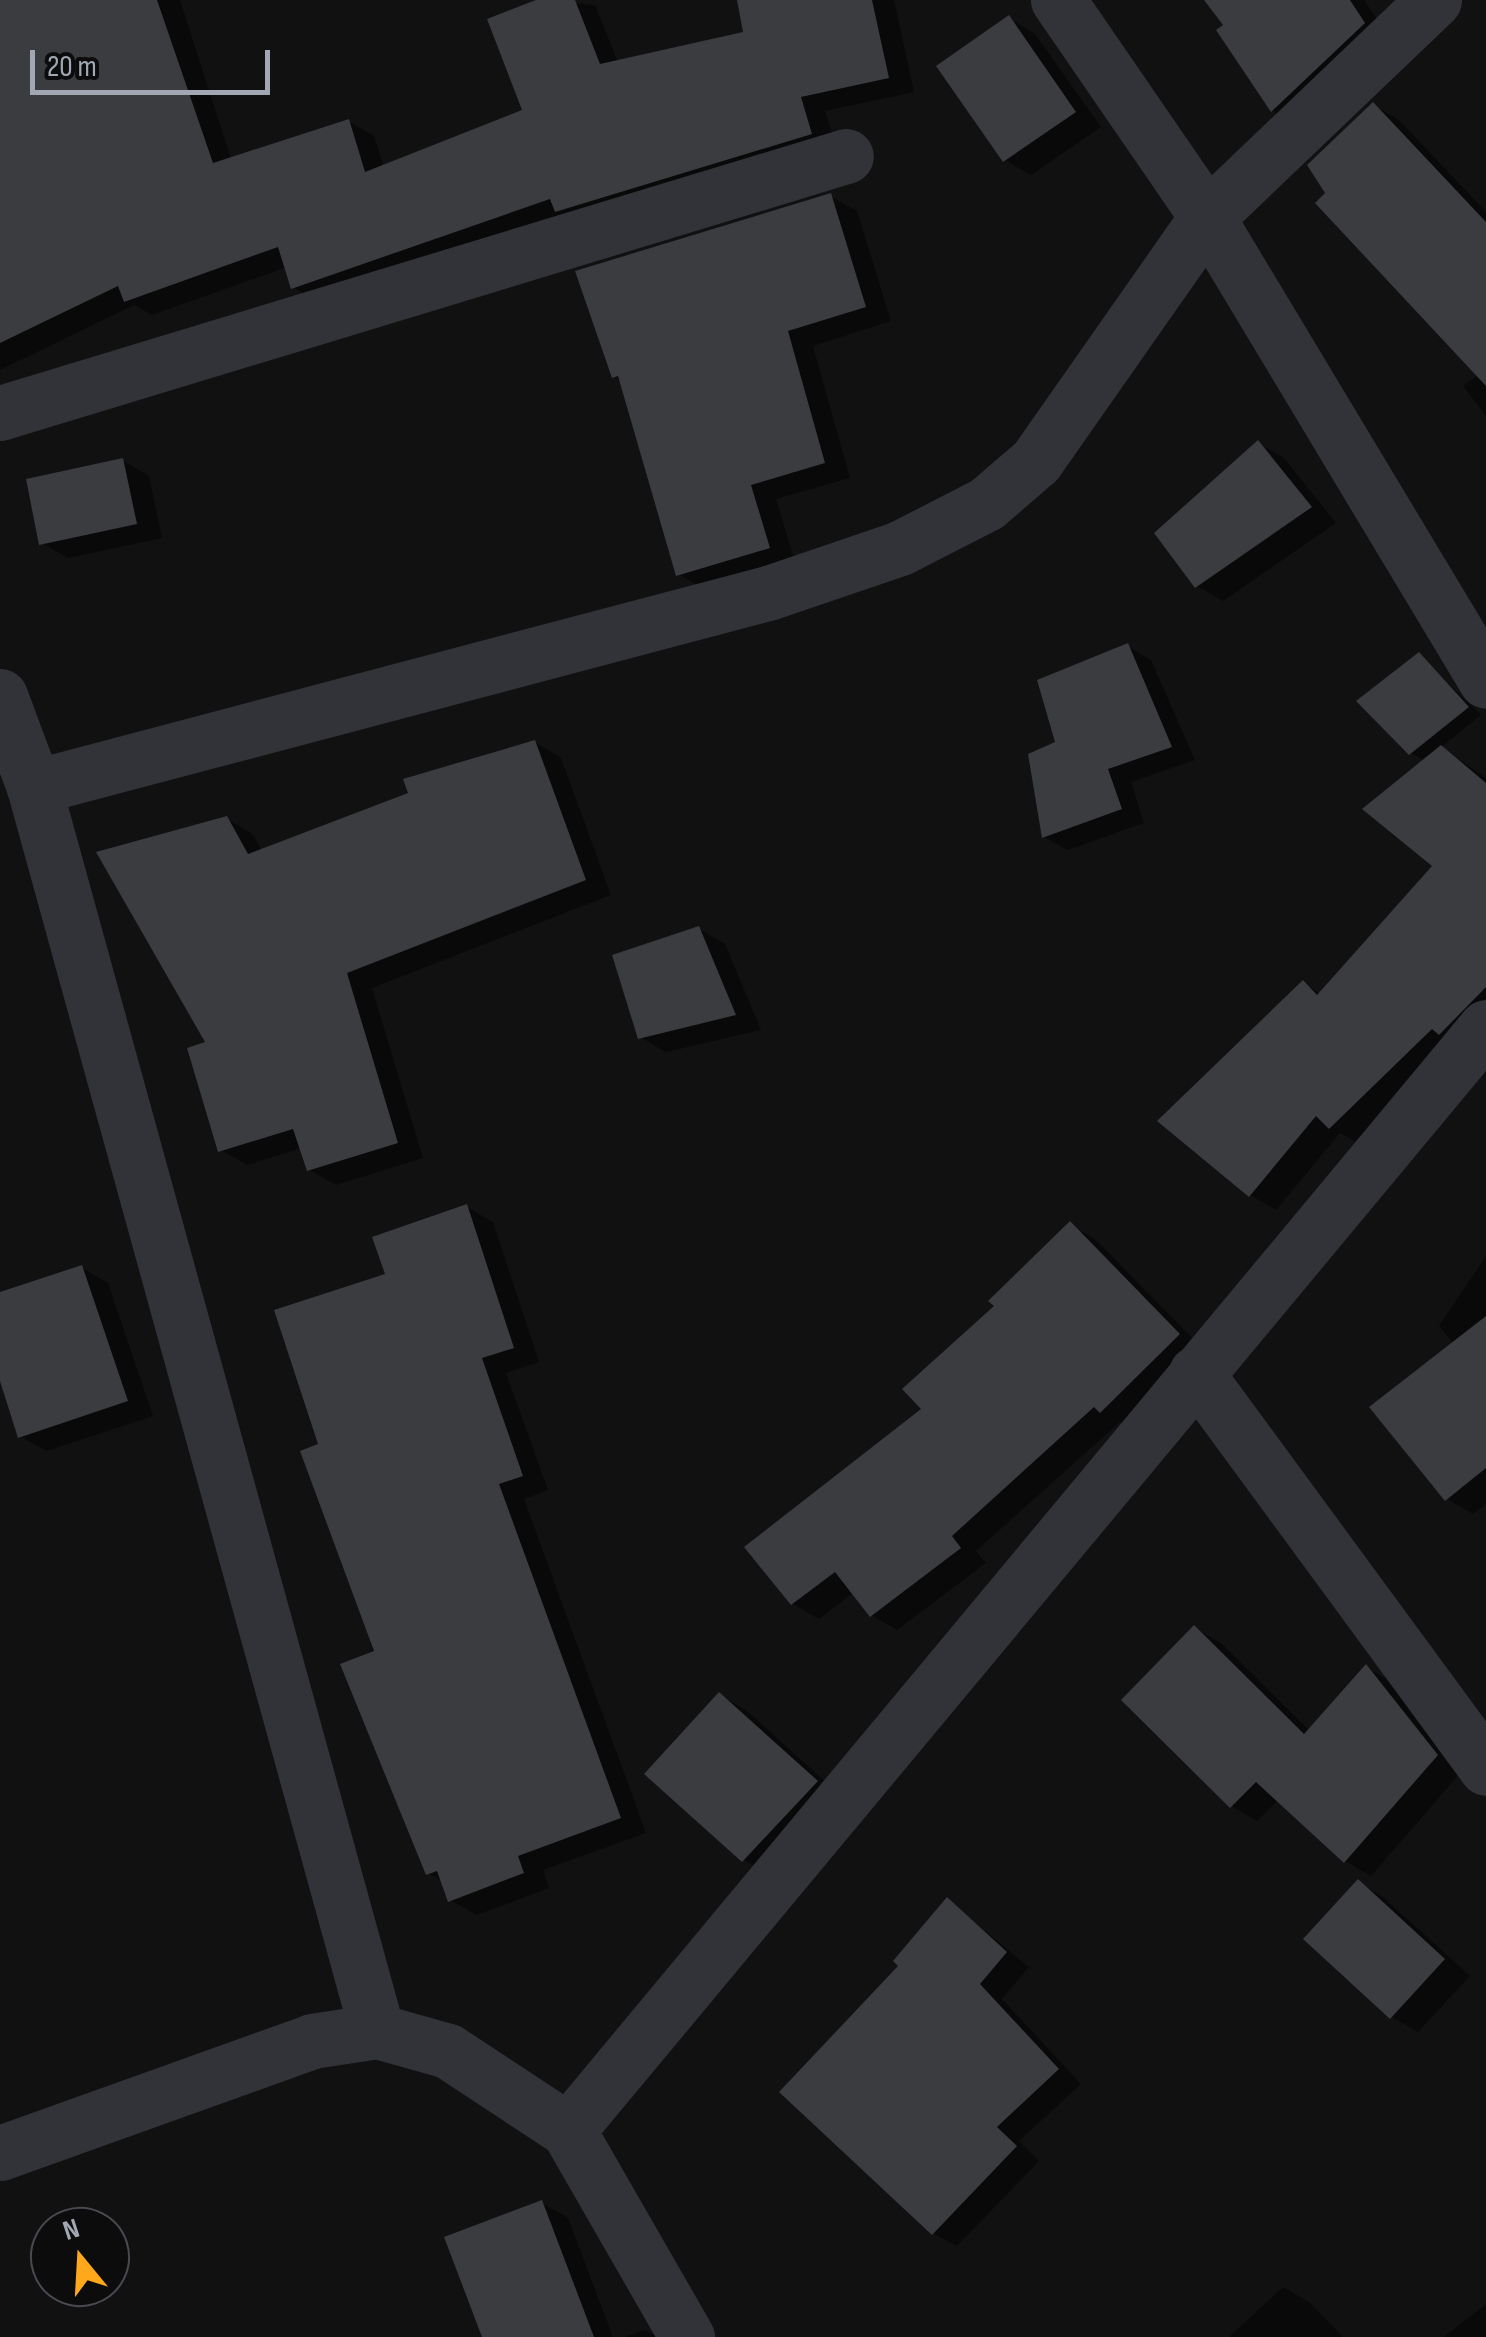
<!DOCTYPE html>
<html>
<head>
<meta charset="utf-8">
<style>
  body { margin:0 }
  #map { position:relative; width:1486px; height:2337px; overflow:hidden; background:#111112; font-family:"Sofia Sans Condensed",sans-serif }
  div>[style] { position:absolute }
  .shadow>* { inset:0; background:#0007 }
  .building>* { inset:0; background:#3a3c40 }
  .minor>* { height:55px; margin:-27.5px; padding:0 27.5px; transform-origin:27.5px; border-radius:27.5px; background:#313338 }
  span { translate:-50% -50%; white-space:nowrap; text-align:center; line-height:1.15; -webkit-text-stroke:8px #0c0c0d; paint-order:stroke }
  .north { position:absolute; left:30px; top:2207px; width:100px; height:100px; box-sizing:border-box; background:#0c0c0d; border:2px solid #484a50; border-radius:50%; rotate:342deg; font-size:28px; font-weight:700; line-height:40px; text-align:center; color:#a1a8b4 }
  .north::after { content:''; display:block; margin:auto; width:35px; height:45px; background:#ffa81c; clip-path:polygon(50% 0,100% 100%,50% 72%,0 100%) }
  .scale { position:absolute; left:30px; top:50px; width:240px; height:45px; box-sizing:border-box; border:5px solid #a1a8b4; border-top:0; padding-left:12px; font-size:30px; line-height:35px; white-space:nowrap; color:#a1a8b4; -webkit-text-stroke:8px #0c0c0d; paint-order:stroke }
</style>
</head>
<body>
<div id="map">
  <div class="shadow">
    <i style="clip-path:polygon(0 0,180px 0,231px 159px,348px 121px,374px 136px,384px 167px,525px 111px,543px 0,595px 5px,618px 62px,746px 34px,740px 0,894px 0,914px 92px,825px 111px,837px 148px,319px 302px,293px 287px,287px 267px,152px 315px,134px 305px,0 370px)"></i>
    <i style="clip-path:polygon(1207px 0,1364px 0,1390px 38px,1299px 126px,1273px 111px,1219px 31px,1227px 26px)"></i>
    <i style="clip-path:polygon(1009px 18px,1035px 34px,1101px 127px,1031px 175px,1005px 160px)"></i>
    <i style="clip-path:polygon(1373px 105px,1399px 120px,1486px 212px,1486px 416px,1463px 386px,1479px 374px,1329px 193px)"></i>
    <i style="clip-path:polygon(830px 196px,857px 211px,891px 321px,813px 346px,850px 478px,776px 499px,795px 562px,704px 589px,678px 574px,622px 382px,614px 376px)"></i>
    <i style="clip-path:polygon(1258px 443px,1284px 458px,1336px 523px,1223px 601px,1197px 586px)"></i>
    <i style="clip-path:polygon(122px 460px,149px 476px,162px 538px,68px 558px,42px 543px)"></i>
    <i style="clip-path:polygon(1127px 646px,1151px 660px,1195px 760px,1131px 782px,1144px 823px,1068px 850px,1044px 837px,1058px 743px)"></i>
    <i style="clip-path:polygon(1419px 655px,1481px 715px,1441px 747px,1486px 778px,1486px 1028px,1356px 1142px,1340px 1133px,1276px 1210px,1250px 1195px,1303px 983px,1321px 994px,1436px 865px,1425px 761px,1411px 753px)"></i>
    <i style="clip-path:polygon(535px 742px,561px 758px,611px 895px,372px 988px,423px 1158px,336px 1185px,309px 1170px,302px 1148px,247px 1165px,221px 1150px,209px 1044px,226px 819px,253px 834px,262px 851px)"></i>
    <i style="clip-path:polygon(699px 929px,725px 944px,761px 1030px,666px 1052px,640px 1037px)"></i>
    <i style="clip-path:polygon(467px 1207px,493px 1222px,539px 1362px,506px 1373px,548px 1490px,524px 1499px,646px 1833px,543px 1870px,549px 1888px,477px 1915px,450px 1900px,444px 1882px,428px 1873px,321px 1446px,388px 1276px)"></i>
    <i style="clip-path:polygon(1070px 1224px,1096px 1240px,1205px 1351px,1128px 1426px,1120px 1422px,976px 1551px,986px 1563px,897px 1630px,871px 1615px,854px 1592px,819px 1619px,793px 1604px,748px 1547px,925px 1410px,997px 1306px)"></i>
    <i style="clip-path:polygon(1486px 1256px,1486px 1504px,1473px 1514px,1447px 1499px,1454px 1344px,1439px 1326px)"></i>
    <i style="clip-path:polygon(82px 1268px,108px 1283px,153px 1416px,47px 1451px,20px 1436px,0 1373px,0 1295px)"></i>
    <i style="clip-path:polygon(1194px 1628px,1221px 1643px,1310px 1731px,1366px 1667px,1392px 1682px,1462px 1771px,1371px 1876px,1345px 1861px,1279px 1799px,1257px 1821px,1231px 1806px)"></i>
    <i style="clip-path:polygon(719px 1695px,746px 1710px,842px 1797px,770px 1875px,744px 1860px)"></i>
    <i style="clip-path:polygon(1358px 1882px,1384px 1898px,1470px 1976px,1418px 2032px,1392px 2017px)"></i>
    <i style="clip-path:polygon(947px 1900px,1029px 1967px,1002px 1999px,1081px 2084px,1019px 2141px,1039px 2161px,957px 2246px,933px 2233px,902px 1966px)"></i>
    <i style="clip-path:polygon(542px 2203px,568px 2218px,613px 2337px,485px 2337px)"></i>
    <i style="clip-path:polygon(1283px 2287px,1309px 2302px,1343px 2337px,1229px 2337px)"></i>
    <i style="clip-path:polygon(1486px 2304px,1486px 2337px,1444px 2337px)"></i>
    <i style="clip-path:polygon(645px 2330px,658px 2337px,625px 2337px)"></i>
  </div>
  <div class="building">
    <i style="clip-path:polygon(0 0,157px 0,213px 163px,349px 119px,365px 172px,522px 110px,487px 19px,536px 0,575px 0,600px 64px,743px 32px,737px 0,872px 0,889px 78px,801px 97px,812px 134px,555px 212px,550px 199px,291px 289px,278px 247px,124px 302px,118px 286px,0 343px)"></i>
    <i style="clip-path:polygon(1204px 0,1350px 0,1365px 23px,1271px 112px,1216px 30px,1223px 25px)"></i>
    <i style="clip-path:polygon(1009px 15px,1076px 112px,1003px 162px,936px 66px)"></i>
    <i style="clip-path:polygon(1373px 102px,1486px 222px,1486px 386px,1315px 203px,1325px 193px,1307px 165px)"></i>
    <i style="clip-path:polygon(831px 193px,866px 307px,788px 331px,825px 463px,751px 485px,770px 548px,676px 576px,618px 376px,612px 378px,575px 271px)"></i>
    <i style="clip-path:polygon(1258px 440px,1312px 507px,1195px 588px,1154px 533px)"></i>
    <i style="clip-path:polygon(123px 458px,137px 524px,39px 545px,26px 479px)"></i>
    <i style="clip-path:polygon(1128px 643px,1172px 747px,1108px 769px,1122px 809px,1042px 838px,1028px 754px,1055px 742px,1037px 680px)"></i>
    <i style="clip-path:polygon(1419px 652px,1469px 707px,1409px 755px,1356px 701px)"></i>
    <i style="clip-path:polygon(535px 740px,586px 880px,347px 973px,398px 1143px,307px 1171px,293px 1129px,218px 1152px,187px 1048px,205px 1042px,96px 852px,227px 816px,248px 854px,408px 793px,403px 779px)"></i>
    <i style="clip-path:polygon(1441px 745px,1486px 783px,1486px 987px,1439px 1035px,1432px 1029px,1329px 1129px,1316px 1116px,1249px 1197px,1157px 1121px,1303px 980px,1317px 995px,1432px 866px,1362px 809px)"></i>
    <i style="clip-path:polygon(699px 926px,736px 1015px,638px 1039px,612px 955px)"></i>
    <i style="clip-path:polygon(467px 1204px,514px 1348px,482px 1358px,523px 1476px,499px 1484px,621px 1818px,518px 1856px,524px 1873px,448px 1902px,437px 1871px,426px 1875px,340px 1664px,374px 1651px,300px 1451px,318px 1444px,274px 1310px,385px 1274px,372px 1237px)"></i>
    <i style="clip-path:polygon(1070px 1221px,1180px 1334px,1100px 1413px,1094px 1407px,952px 1536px,961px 1548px,870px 1617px,835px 1572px,791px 1605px,744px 1547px,921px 1409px,902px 1389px,994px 1306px,988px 1301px)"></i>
    <i style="clip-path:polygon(82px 1265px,128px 1401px,18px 1438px,0 1381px,0 1292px)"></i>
    <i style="clip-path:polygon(1486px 1316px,1486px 1468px,1445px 1501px,1369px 1407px)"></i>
    <i style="clip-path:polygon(1194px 1625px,1304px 1734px,1366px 1664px,1438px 1755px,1344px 1863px,1256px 1782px,1230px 1808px,1121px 1700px)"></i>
    <i style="clip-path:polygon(719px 1692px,818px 1781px,742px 1862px,644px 1774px)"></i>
    <i style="clip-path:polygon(1358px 1879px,1445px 1959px,1390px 2019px,1303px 1939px)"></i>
    <i style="clip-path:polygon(947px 1897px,1007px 1952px,980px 1984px,1059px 2069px,997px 2127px,1017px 2146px,932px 2235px,779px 2092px,898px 1966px,893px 1961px)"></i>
    <i style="clip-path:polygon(542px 2200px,594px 2337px,482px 2337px,444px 2237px)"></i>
  </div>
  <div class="minor">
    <i style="left:1058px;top:0;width:263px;rotate:55.5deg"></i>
    <i style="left:1207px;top:217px;width:541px;rotate:58.98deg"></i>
    <i style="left:0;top:413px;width:884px;rotate:-16.9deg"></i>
    <i style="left:0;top:696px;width:97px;rotate:69.5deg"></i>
    <i style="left:34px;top:787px;width:1290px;rotate:74.59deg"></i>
    <i style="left:34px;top:787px;width:759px;rotate:-14.81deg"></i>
    <i style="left:768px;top:593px;width:139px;rotate:-18.8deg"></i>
    <i style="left:900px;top:548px;width:97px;rotate:-27.1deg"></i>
    <i style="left:986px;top:504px;width:66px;rotate:-40.7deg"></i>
    <i style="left:1036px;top:461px;width:298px;rotate:-55deg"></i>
    <i style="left:1207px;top:217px;width:314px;rotate:-43.7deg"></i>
    <i style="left:1196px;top:1373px;width:490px;rotate:53.7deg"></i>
    <i style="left:568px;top:2130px;width:239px;rotate:60.1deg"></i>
    <i style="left:0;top:2153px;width:331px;rotate:-19.7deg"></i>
    <i style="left:312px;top:2041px;width:66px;rotate:-8.7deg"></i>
    <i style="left:377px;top:2031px;width:74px;rotate:15.7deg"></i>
    <i style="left:448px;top:2051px;width:144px;rotate:33.4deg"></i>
    <i style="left:568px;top:2130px;width:1435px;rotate:-50.23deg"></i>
  </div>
  <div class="north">N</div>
  <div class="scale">20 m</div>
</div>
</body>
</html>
